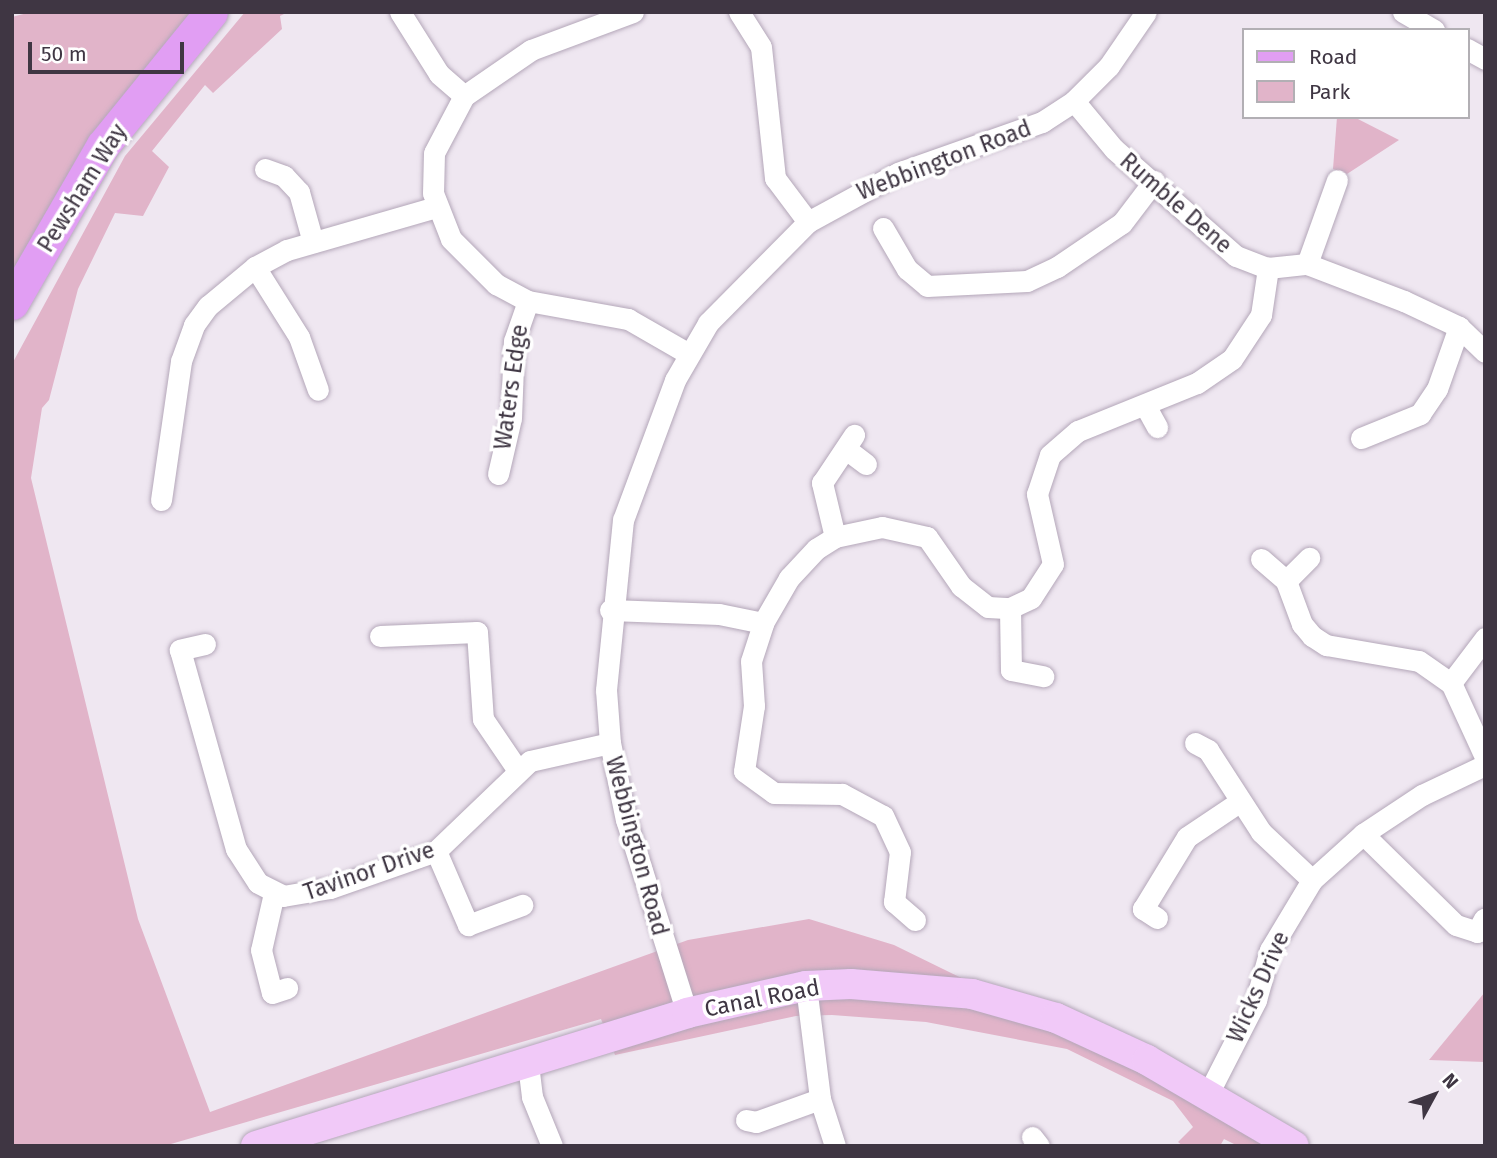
<!DOCTYPE html>
<html>
<head>
<meta charset="utf-8">
<style>
  body { margin:0 }
  #map { position:relative; width:1497px; height:1158px; overflow:hidden; background:#efe7f1; font-family:"Fira Sans",sans-serif }
  div>[style] { position:absolute }
  .green>* { inset:0; background:#e1b4c9 }
  .roads { filter:drop-shadow(0 0 2px #b4a7b9) drop-shadow(0 0 2px #b4a7b9) }
  .street>* { height:21px; margin:-10.5px; padding:0 10.5px; transform-origin:10.5px; border-radius:10.5px; background:#fff }
  .secondary>* { height:30px; margin:-15px; padding:0 15px; transform-origin:15px; border-radius:15px; background:#f1c9f8 }
  .primary>* { height:33px; margin:-16.5px; padding:0 16.5px; transform-origin:16.5px; border-radius:16.5px; background:#e19ef3 }
  span { translate:-50% -50%; white-space:nowrap; text-align:center; line-height:1.15; -webkit-text-stroke:7px #fff; paint-order:stroke }
  .street-label { font-size:23px; color:#3f3643 }
  .frame { position:absolute; inset:0; border:14px solid #3f3643; pointer-events:none }
  .legend { position:absolute; left:1242px; top:28px; width:228px; height:91px; box-sizing:border-box; background:#fff; border:2px solid #b2afb4; margin:0; padding:9px 12px; list-style:none; font-size:21px; color:#3f3643 }
  .legend li { display:flex; align-items:center; gap:14px; height:35px }
  .legend b { width:35px; border:2px solid #b2afb4 }
  .north { position:absolute; left:1399px; top:1060px; width:70px; height:70px; -webkit-text-stroke:5px #fff; paint-order:stroke; rotate:49deg; font-size:19px; font-weight:700; line-height:28px; text-align:center; color:#3f3643 }
  .north::after { content:''; display:block; margin:auto; width:24px; height:32px; background:#3f3643; clip-path:polygon(50% 0,100% 100%,50% 72%,0 100%) }
  .scale { position:absolute; left:28px; top:42px; width:156px; height:32px; box-sizing:border-box; border:4px solid #3f3643; border-top:0; padding-left:9px; font-size:21px; line-height:24px; white-space:nowrap; color:#3f3643; -webkit-text-stroke:5px #fff; paint-order:stroke }
</style>
</head>
<body>
<div id="map">
  <div class="green">
    <i style="clip-path:polygon(31px 12px,193px 12px,12px 278px,12px 17px)"></i>
    <i style="clip-path:polygon(245px 12px,288px 12px,280px 16px,282px 29px,213px 93px,205px 85px,152px 151px,169px 167px,143px 216px,115px 213px,78px 289px,49px 400px,42px 408px,31px 478px,138px 919px,210px 1112px,688px 940px,809px 919px,894px 945px,1135px 1063px,1276px 1146px,1238px 1146px,1224px 1139px,1220px 1146px,1183px 1146px,1178px 1142px,1193px 1127px,1173px 1101px,1067px 1049px,926px 1022px,832px 1015px,796px 1016px,615px 1055px,601px 1019px,164px 1146px,12px 1146px,12px 364px,125px 156px)"></i>
    <i style="clip-path:polygon(1337px 117px,1354px 117px,1399px 140px,1347px 174px,1333px 169px)"></i>
    <i style="clip-path:polygon(1485px 992px,1485px 1062px,1429px 1060px)"></i>
  </div>
  <div class="roads">
    <div class="street">
      <i style="left:400px;top:12px;width:73px;rotate:57.8deg"></i>
      <i style="left:439px;top:74px;width:33px;rotate:41deg"></i>
      <i style="left:633px;top:12px;width:109px;rotate:159.6deg"></i>
      <i style="left:531px;top:50px;width:81px;rotate:145.5deg"></i>
      <i style="left:464px;top:96px;width:64px;rotate:117.8deg"></i>
      <i style="left:434px;top:153px;width:40px;rotate:91.4deg"></i>
      <i style="left:433px;top:193px;width:49px;rotate:68.6deg"></i>
      <i style="left:451px;top:239px;width:64px;rotate:45deg"></i>
      <i style="left:496px;top:284px;width:36px;rotate:28deg"></i>
      <i style="left:528px;top:301px;width:102px;rotate:10.2deg"></i>
      <i style="left:628px;top:319px;width:70px;rotate:29.8deg"></i>
      <i style="left:739px;top:12px;width:41px;rotate:57.8deg"></i>
      <i style="left:761px;top:47px;width:132px;rotate:83.9deg"></i>
      <i style="left:775px;top:178px;width:55px;rotate:53.1deg"></i>
      <i style="left:1403px;top:12px;width:36px;rotate:30deg"></i>
      <i style="left:1467px;top:49px;width:21px;rotate:29deg"></i>
      <i style="left:1074px;top:101px;width:62px;rotate:50.2deg"></i>
      <i style="left:1114px;top:149px;width:162px;rotate:41.3deg"></i>
      <i style="left:1236px;top:256px;width:34px;rotate:21deg"></i>
      <i style="left:1268px;top:268px;width:39px;rotate:-6deg"></i>
      <i style="left:1307px;top:264px;width:104px;rotate:20.9deg"></i>
      <i style="left:1404px;top:301px;width:61px;rotate:25.3deg"></i>
      <i style="left:1459px;top:327px;width:36px;rotate:44deg"></i>
      <i style="left:265px;top:169px;width:20px;rotate:20deg"></i>
      <i style="left:284px;top:176px;width:22px;rotate:47deg"></i>
      <i style="left:299px;top:192px;width:52px;rotate:74.4deg"></i>
      <i style="left:883px;top:228px;width:48px;rotate:59.7deg"></i>
      <i style="left:907px;top:269px;width:26px;rotate:40deg"></i>
      <i style="left:927px;top:286px;width:100px;rotate:-2.9deg"></i>
      <i style="left:1027px;top:281px;width:33px;rotate:-25deg"></i>
      <i style="left:1057px;top:267px;width:78px;rotate:-34.1deg"></i>
      <i style="left:1122px;top:223px;width:53px;rotate:-52.7deg"></i>
      <i style="left:1307px;top:264px;width:89px;rotate:-70.3deg"></i>
      <i style="left:255px;top:267px;width:83px;rotate:57.8deg"></i>
      <i style="left:299px;top:337px;width:56px;rotate:70.3deg"></i>
      <i style="left:1146px;top:407px;width:23px;rotate:61deg"></i>
      <i style="left:1361px;top:438px;width:64px;rotate:-22.1deg"></i>
      <i style="left:1420px;top:414px;width:30px;rotate:-56deg"></i>
      <i style="left:1437px;top:389px;width:66px;rotate:-70.5deg"></i>
      <i style="left:846px;top:449px;width:25px;rotate:37deg"></i>
      <i style="left:498px;top:474px;width:57px;rotate:-76.9deg"></i>
      <i style="left:511px;top:418px;width:77px;rotate:-87.8deg"></i>
      <i style="left:514px;top:341px;width:42px;rotate:-70.7deg"></i>
      <i style="left:161px;top:500px;width:140px;rotate:-81.8deg"></i>
      <i style="left:181px;top:361px;width:38px;rotate:-70deg"></i>
      <i style="left:194px;top:325px;width:24px;rotate:-54deg"></i>
      <i style="left:208px;top:306px;width:61px;rotate:-39.7deg"></i>
      <i style="left:255px;top:267px;width:36px;rotate:-28deg"></i>
      <i style="left:287px;top:250px;width:155px;rotate:-16.1deg"></i>
      <i style="left:835px;top:537px;width:56px;rotate:-103.5deg"></i>
      <i style="left:822px;top:483px;width:58px;rotate:-56.3deg"></i>
      <i style="left:1261px;top:559px;width:33px;rotate:41deg"></i>
      <i style="left:1286px;top:581px;width:46px;rotate:69.6deg"></i>
      <i style="left:1302px;top:624px;width:16px;rotate:50deg"></i>
      <i style="left:1312px;top:636px;width:17px;rotate:33deg"></i>
      <i style="left:1326px;top:645px;width:94px;rotate:9.8deg"></i>
      <i style="left:1419px;top:661px;width:39px;rotate:35deg"></i>
      <i style="left:1286px;top:581px;width:33px;rotate:-45deg"></i>
      <i style="left:1010px;top:608px;width:62px;rotate:89.1deg"></i>
      <i style="left:1011px;top:670px;width:33px;rotate:11deg"></i>
      <i style="left:610px;top:610px;width:109px;rotate:2.1deg"></i>
      <i style="left:719px;top:614px;width:45px;rotate:11.6deg"></i>
      <i style="left:380px;top:636px;width:97px;rotate:-2.4deg"></i>
      <i style="left:477px;top:632px;width:87px;rotate:86.1deg"></i>
      <i style="left:483px;top:719px;width:60px;rotate:55.8deg"></i>
      <i style="left:1485px;top:638px;width:56px;rotate:127.1deg"></i>
      <i style="left:1451px;top:683px;width:81px;rotate:65.3deg"></i>
      <i style="left:205px;top:644px;width:26px;rotate:167deg"></i>
      <i style="left:180px;top:650px;width:207px;rotate:74.3deg"></i>
      <i style="left:236px;top:849px;width:40px;rotate:57.1deg"></i>
      <i style="left:258px;top:883px;width:28px;rotate:27deg"></i>
      <i style="left:283px;top:896px;width:48px;rotate:-9.7deg"></i>
      <i style="left:330px;top:888px;width:112px;rotate:-19.2deg"></i>
      <i style="left:436px;top:851px;width:130px;rotate:-43.8deg"></i>
      <i style="left:530px;top:761px;width:82px;rotate:-12.7deg"></i>
      <i style="left:1195px;top:743px;width:15px;rotate:28deg"></i>
      <i style="left:1208px;top:750px;width:98px;rotate:57.1deg"></i>
      <i style="left:1261px;top:832px;width:70px;rotate:43.3deg"></i>
      <i style="left:1363px;top:834px;width:130px;rotate:44.4deg"></i>
      <i style="left:1456px;top:925px;width:22px;rotate:18deg"></i>
      <i style="left:1477px;top:932px;width:15px;rotate:-62deg"></i>
      <i style="left:436px;top:851px;width:81px;rotate:66.6deg"></i>
      <i style="left:468px;top:925px;width:58px;rotate:-20.3deg"></i>
      <i style="left:274px;top:893px;width:58px;rotate:102.8deg"></i>
      <i style="left:261px;top:950px;width:44px;rotate:75.7deg"></i>
      <i style="left:272px;top:993px;width:16px;rotate:-18deg"></i>
      <i style="left:1157px;top:918px;width:17px;rotate:-147deg"></i>
      <i style="left:1143px;top:909px;width:84px;rotate:-58.6deg"></i>
      <i style="left:1187px;top:837px;width:63px;rotate:-33.9deg"></i>
      <i style="left:915px;top:920px;width:28px;rotate:-139deg"></i>
      <i style="left:894px;top:902px;width:50px;rotate:-83.2deg"></i>
      <i style="left:900px;top:852px;width:40px;rotate:-115deg"></i>
      <i style="left:883px;top:816px;width:47px;rotate:-151.8deg"></i>
      <i style="left:842px;top:794px;width:68px;rotate:-179.2deg"></i>
      <i style="left:774px;top:793px;width:37px;rotate:-144deg"></i>
      <i style="left:744px;top:771px;width:66px;rotate:-81.3deg"></i>
      <i style="left:754px;top:706px;width:45px;rotate:-93.8deg"></i>
      <i style="left:751px;top:661px;width:40px;rotate:-72deg"></i>
      <i style="left:763px;top:623px;width:52px;rotate:-60deg"></i>
      <i style="left:789px;top:578px;width:40px;rotate:-47deg"></i>
      <i style="left:816px;top:549px;width:22px;rotate:-32deg"></i>
      <i style="left:835px;top:537px;width:48px;rotate:-12deg"></i>
      <i style="left:882px;top:527px;width:46px;rotate:12.5deg"></i>
      <i style="left:927px;top:537px;width:60px;rotate:55.2deg"></i>
      <i style="left:961px;top:586px;width:34px;rotate:38deg"></i>
      <i style="left:988px;top:607px;width:22px;rotate:3deg"></i>
      <i style="left:1010px;top:608px;width:23px;rotate:-25deg"></i>
      <i style="left:1031px;top:598px;width:40px;rotate:-57.1deg"></i>
      <i style="left:1053px;top:564px;width:72px;rotate:-102.9deg"></i>
      <i style="left:1037px;top:494px;width:41px;rotate:-71.6deg"></i>
      <i style="left:1050px;top:455px;width:37px;rotate:-41deg"></i>
      <i style="left:1078px;top:431px;width:128px;rotate:-22deg"></i>
      <i style="left:1197px;top:383px;width:42px;rotate:-34.4deg"></i>
      <i style="left:1232px;top:359px;width:53px;rotate:-56.6deg"></i>
      <i style="left:1261px;top:315px;width:48px;rotate:-81.5deg"></i>
      <i style="left:806px;top:986px;width:114px;rotate:82.9deg"></i>
      <i style="left:820px;top:1099px;width:49px;rotate:72.3deg"></i>
      <i style="left:687px;top:1013px;width:202px;rotate:-107.5deg"></i>
      <i style="left:626px;top:820px;width:79px;rotate:-101.7deg"></i>
      <i style="left:610px;top:743px;width:53px;rotate:-94.3deg"></i>
      <i style="left:606px;top:690px;width:171px;rotate:-84.3deg"></i>
      <i style="left:623px;top:520px;width:149px;rotate:-69.6deg"></i>
      <i style="left:675px;top:380px;width:66px;rotate:-59.9deg"></i>
      <i style="left:708px;top:323px;width:142px;rotate:-45.3deg"></i>
      <i style="left:808px;top:222px;width:102px;rotate:-28.6deg"></i>
      <i style="left:898px;top:173px;width:153px;rotate:-19.5deg"></i>
      <i style="left:1042px;top:122px;width:38px;rotate:-33deg"></i>
      <i style="left:1074px;top:101px;width:49px;rotate:-45deg"></i>
      <i style="left:1109px;top:66px;width:65px;rotate:-55.6deg"></i>
      <i style="left:528px;top:1064px;width:33px;rotate:83deg"></i>
      <i style="left:532px;top:1097px;width:53px;rotate:67.8deg"></i>
      <i style="left:1208px;top:1094px;width:106px;rotate:-62.9deg"></i>
      <i style="left:1256px;top:1000px;width:52px;rotate:-74.4deg"></i>
      <i style="left:1270px;top:950px;width:82px;rotate:-59deg"></i>
      <i style="left:1312px;top:880px;width:69px;rotate:-42deg"></i>
      <i style="left:1363px;top:834px;width:71px;rotate:-33.5deg"></i>
      <i style="left:1422px;top:795px;width:70px;rotate:-25.5deg"></i>
      <i style="left:746px;top:1120px;width:10px;rotate:11deg"></i>
      <i style="left:756px;top:1122px;width:68px;rotate:-19.8deg"></i>
      <i style="left:1032px;top:1137px;width:11px;rotate:52deg"></i>
    </div>
    <div class="secondary">
      <i style="left:256px;top:1146px;width:451px;rotate:-17.1deg"></i>
      <i style="left:687px;top:1013px;width:122px;rotate:-12.8deg"></i>
      <i style="left:806px;top:986px;width:45px;rotate:-2.5deg"></i>
      <i style="left:851px;top:984px;width:121px;rotate:4.7deg"></i>
      <i style="left:972px;top:994px;width:87px;rotate:15.9deg"></i>
      <i style="left:1056px;top:1018px;width:100px;rotate:24.8deg"></i>
      <i style="left:1147px;top:1060px;width:170px;rotate:30.3deg"></i>
    </div>
    <div class="primary">
      <i style="left:12px;top:303px;width:182px;rotate:-60.1deg"></i>
      <i style="left:103px;top:145px;width:171px;rotate:-50.9deg"></i>
    </div>
  </div>
  <div class="street-label">
    <span style="left:944px;top:160px;rotate:-21deg">Webbington Road</span>
    <span style="left:82px;top:188px;rotate:-58deg">Pewsham Way</span>
    <span style="left:1176px;top:203px;rotate:41deg">Rumble Dene</span>
    <span style="left:511px;top:387px;rotate:-82deg">Waters Edge</span>
    <span style="left:637px;top:846px;rotate:75deg">Webbington Road</span>
    <span style="left:369px;top:871px;rotate:-19deg">Tavinor Drive</span>
    <span style="left:1258px;top:987px;rotate:-66deg">Wicks Drive</span>
    <span style="left:762px;top:998px;rotate:-11deg">Canal Road</span>
  </div>
  <div class="frame"></div>
  <ul class="legend">
  <li><b style="height:9px;background:#e19ef3"></b>Road</li>
  <li><b style="height:19px;background:#e1b4c9"></b>Park</li>
  </ul>
  <div class="north">N</div>
  <div class="scale">50 m</div>
</div>
</body>
</html>
